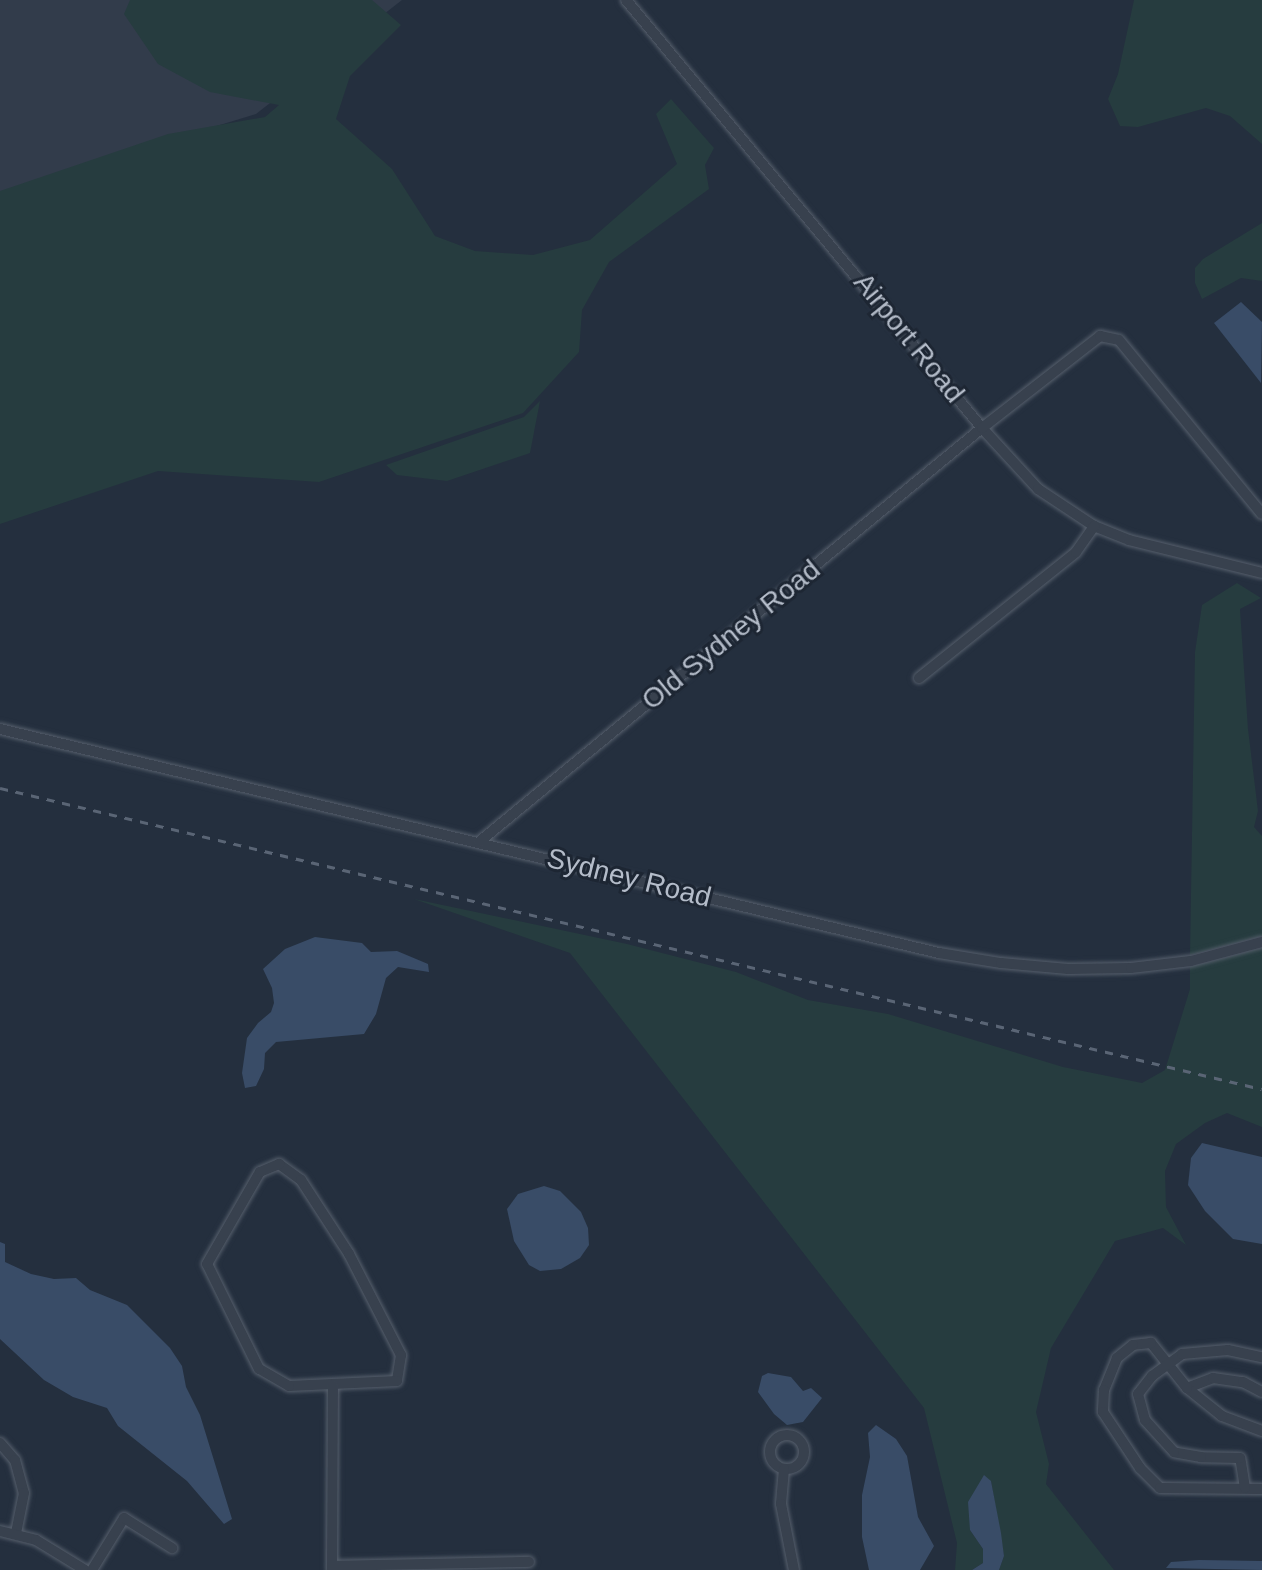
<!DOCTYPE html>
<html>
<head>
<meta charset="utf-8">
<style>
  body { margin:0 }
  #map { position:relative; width:1262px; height:1570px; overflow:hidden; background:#242f3e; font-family:Arial,sans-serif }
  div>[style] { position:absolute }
  .airport>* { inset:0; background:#323c4b }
  .green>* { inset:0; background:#263c3f }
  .water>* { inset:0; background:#394c67 }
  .roads { filter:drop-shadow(0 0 2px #565f6c) drop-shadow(0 0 2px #565f6c) }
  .minor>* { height:10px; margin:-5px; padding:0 5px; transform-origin:5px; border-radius:5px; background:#38414e }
  .minor>.ring { margin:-5px; padding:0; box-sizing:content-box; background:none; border:10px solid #38414e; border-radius:50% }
  .rail>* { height:3px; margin-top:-1.5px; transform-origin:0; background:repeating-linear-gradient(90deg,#5a6575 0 8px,transparent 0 16px) }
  span { translate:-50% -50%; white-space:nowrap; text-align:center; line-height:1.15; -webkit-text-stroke:6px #1d2633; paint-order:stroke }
  .street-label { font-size:28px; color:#b4bcc9 }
</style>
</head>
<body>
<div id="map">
  <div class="airport">
    <i style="clip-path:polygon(0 0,402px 0,256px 114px,0 192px)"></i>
  </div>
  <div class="green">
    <i style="clip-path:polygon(130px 0,372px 0,401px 25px,350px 76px,336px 119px,392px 169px,435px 236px,475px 251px,533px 255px,590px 240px,677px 164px,656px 114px,671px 99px,714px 148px,705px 165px,709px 189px,609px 262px,582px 310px,579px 352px,523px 413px,319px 482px,158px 471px,0 524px,0 191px,168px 134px,265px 117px,279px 105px,210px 92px,158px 64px,124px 14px)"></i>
    <i style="clip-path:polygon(1134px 0,1262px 0,1262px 144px,1230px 116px,1206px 108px,1138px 127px,1120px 126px,1108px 99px,1118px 74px)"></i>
    <i style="clip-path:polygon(1262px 223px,1262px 281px,1241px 278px,1202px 299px,1195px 283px,1195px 268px,1203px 259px)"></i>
    <i style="clip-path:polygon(540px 401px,530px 453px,447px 481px,397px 475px,386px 465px,524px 417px)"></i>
    <i style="clip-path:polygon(1237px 583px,1261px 598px,1240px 609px,1248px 729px,1258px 811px,1254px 827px,1262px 836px,1262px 936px,1190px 955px,1195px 652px,1202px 605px)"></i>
    <i style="clip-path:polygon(414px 899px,627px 944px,736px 972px,808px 1000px,888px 1014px,1063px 1067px,1142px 1083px,1165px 1070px,1190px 989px,1190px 967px,1262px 948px,1262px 1127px,1227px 1113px,1205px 1123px,1176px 1144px,1165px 1171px,1166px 1207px,1186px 1245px,1163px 1228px,1115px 1241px,1051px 1348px,1036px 1412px,1049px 1464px,1046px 1484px,1114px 1570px,999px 1570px,1004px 1556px,991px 1481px,970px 1530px,983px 1549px,983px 1563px,972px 1570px,955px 1570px,957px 1543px,924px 1408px,570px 953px)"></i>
  </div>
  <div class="water">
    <i style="clip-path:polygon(1241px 302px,1262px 322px,1261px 383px,1214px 323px)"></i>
    <i style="clip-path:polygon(315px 937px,362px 943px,371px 952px,397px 951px,428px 964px,429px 972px,398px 967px,386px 978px,376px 1014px,364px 1034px,276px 1042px,265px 1053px,264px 1069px,256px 1086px,245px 1088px,242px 1073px,247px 1038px,258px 1023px,271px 1012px,274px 1003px,272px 988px,263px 969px,285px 949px)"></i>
    <i style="clip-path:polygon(1202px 1143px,1262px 1157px,1262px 1244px,1233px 1239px,1205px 1211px,1188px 1185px,1191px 1158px)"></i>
    <i style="clip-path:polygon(544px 1186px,560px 1191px,581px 1212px,588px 1228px,589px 1245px,580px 1258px,561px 1269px,540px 1271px,529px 1265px,514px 1241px,507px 1209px,518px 1194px)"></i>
    <i style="clip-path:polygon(0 1242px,5px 1244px,5px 1262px,31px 1274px,54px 1279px,76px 1278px,90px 1290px,127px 1305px,170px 1348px,182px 1366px,186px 1387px,200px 1415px,232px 1519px,224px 1524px,187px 1481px,118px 1426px,107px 1408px,73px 1397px,44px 1380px,0 1339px)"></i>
    <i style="clip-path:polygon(768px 1373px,791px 1377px,803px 1391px,811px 1388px,822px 1398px,803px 1422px,787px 1425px,774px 1414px,758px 1392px,762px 1376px)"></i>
    <i style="clip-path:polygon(876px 1425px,896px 1439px,907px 1456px,918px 1517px,934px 1546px,920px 1570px,869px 1570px,862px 1537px,862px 1495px,870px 1457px,868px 1433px)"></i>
    <i style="clip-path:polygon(984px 1475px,991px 1481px,1001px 1533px,1004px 1556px,999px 1570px,972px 1570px,983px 1563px,983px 1549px,970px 1530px,968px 1502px)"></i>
    <i style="clip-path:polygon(1199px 1560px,1262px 1561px,1262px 1570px,1166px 1568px,1171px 1562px)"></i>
  </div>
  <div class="roads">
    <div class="minor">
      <i style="left:626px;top:0;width:557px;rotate:50.25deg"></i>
      <i style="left:982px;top:428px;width:83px;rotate:47.4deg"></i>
      <i style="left:1038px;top:489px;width:67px;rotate:33.5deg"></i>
      <i style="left:1094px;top:526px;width:38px;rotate:22deg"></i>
      <i style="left:1129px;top:540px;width:137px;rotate:13.9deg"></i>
      <i style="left:919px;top:678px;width:201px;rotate:-38.7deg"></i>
      <i style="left:1076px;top:552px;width:32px;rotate:-55deg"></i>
      <i style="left:0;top:729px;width:965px;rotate:13.42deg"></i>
      <i style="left:939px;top:953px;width:63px;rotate:9.2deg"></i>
      <i style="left:1001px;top:963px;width:67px;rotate:5.1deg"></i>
      <i style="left:1068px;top:969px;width:63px;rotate:-0.9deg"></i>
      <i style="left:1131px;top:968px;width:60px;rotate:-6.7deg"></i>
      <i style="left:1191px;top:961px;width:73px;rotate:-15deg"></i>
      <i style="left:479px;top:842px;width:651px;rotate:-39.46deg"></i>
      <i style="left:982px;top:428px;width:150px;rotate:-37.9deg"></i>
      <i style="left:1100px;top:336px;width:19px;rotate:12deg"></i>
      <i style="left:1119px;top:340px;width:225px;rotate:50.6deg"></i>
      <i style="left:279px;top:1164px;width:27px;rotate:36deg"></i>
      <i style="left:301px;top:1180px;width:88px;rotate:57deg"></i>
      <i style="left:349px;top:1254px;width:114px;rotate:62.8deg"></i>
      <i style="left:401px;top:1355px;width:26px;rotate:99deg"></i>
      <i style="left:397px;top:1381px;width:108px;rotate:177.3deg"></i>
      <i style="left:289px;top:1386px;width:34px;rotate:-150deg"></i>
      <i style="left:259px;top:1369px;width:117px;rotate:-116.3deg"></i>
      <i style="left:207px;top:1264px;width:106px;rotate:-60.1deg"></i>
      <i style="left:260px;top:1172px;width:21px;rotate:-23deg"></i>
      <i style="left:1187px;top:1388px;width:28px;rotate:-21deg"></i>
      <i style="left:1213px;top:1378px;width:30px;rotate:8deg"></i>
      <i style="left:1243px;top:1382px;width:21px;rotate:28deg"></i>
      <i style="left:1262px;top:1431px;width:43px;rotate:-159.4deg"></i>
      <i style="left:1222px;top:1416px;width:45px;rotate:-141.3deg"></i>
      <i style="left:1187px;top:1388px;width:58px;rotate:-128.7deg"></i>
      <i style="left:1151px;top:1343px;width:18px;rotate:174deg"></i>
      <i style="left:1133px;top:1345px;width:21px;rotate:141deg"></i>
      <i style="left:1117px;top:1358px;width:35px;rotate:112deg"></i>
      <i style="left:1104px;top:1390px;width:22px;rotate:93deg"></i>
      <i style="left:1103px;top:1412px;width:67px;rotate:56.5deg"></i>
      <i style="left:1140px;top:1468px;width:28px;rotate:45deg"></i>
      <i style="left:1160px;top:1488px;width:102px;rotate:0.6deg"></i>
      <i class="ring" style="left:770px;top:1435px;width:24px;height:24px"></i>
      <i style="left:0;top:1443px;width:23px;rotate:49deg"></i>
      <i style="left:15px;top:1460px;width:34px;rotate:75deg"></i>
      <i style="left:24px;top:1493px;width:41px;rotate:101.3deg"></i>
      <i style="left:784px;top:1469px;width:35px;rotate:95deg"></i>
      <i style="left:781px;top:1504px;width:67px;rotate:78.9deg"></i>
      <i style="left:1245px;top:1488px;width:30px;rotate:-99deg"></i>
      <i style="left:1240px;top:1458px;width:39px;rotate:-179deg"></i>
      <i style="left:1201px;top:1457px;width:27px;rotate:-170deg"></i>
      <i style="left:1174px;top:1452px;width:43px;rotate:-132.2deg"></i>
      <i style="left:1145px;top:1420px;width:27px;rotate:-105deg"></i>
      <i style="left:1138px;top:1394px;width:23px;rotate:-52deg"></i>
      <i style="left:1152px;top:1376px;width:37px;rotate:-36deg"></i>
      <i style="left:1182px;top:1354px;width:46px;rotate:-5deg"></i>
      <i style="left:1228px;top:1350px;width:35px;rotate:12deg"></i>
      <i style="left:0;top:1531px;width:37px;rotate:14deg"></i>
      <i style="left:36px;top:1540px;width:57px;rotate:31.5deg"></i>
      <i style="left:332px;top:1566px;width:197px;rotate:-1.2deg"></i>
      <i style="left:92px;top:1570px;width:61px;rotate:-58.4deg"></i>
      <i style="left:124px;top:1518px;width:57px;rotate:32deg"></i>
      <i style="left:332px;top:1570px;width:185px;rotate:-89.7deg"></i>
    </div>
  </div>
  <div class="rail">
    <i style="left:0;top:788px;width:1297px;rotate:13.42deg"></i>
  </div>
  <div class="street-label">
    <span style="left:909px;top:338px;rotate:51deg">Airport Road</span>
    <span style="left:731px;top:635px;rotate:-39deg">Old Sydney Road</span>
    <span style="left:629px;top:878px;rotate:14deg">Sydney Road</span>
  </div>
</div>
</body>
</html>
